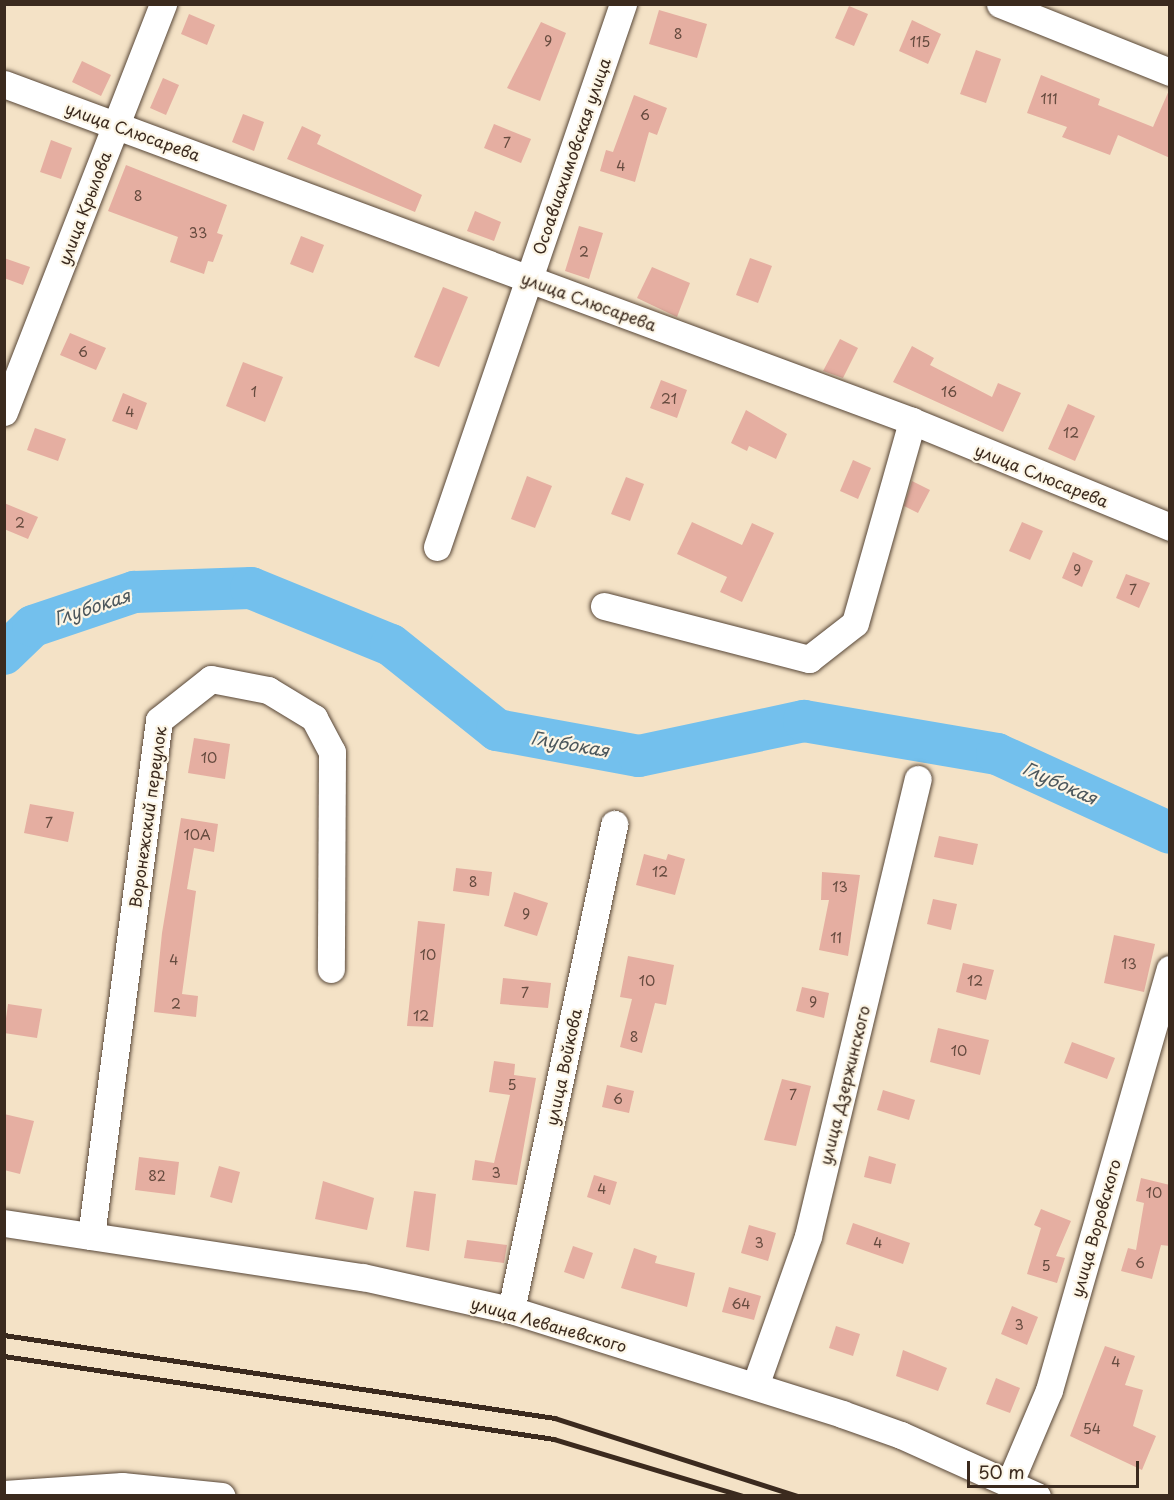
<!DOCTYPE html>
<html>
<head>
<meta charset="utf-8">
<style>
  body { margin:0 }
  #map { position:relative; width:1174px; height:1500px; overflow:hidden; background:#f4e2c6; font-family:"Playpen Sans",sans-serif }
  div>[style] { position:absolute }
  .river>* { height:42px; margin:-21px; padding:0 21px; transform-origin:21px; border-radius:21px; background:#73c0ed }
  .building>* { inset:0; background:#e5aea1 }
  .roads { filter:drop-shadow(0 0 2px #574637) drop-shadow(0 0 2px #574637) }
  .minor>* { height:27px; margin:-13.5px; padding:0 13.5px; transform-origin:13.5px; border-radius:13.5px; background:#fff }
  .rail>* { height:4.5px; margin:-2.25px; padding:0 2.25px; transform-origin:2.25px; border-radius:2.25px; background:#3b2a1e }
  span { translate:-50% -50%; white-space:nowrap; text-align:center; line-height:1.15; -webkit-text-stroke:4.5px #fcf5e5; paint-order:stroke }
  .number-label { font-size:14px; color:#664b3f }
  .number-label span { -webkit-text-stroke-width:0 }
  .street-label { font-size:16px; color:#3b2a1e }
  .water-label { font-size:18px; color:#4c575c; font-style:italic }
  .frame { position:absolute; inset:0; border:6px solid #3b2a1e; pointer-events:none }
  .scale { position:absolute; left:967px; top:1461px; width:172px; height:27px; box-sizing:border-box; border:3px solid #3b2a1e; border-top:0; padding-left:8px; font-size:18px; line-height:21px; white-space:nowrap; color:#3b2a1e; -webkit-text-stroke:4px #fcf5e5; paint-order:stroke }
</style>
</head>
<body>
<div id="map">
  <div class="river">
    <i style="left:4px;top:654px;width:40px;rotate:-44deg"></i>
    <i style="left:33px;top:626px;width:107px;rotate:-18.6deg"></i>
    <i style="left:134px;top:592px;width:117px;rotate:-2deg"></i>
    <i style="left:251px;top:588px;width:151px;rotate:22.2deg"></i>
    <i style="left:391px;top:645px;width:136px;rotate:38.7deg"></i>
    <i style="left:497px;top:730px;width:144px;rotate:10.4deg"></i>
    <i style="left:639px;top:756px;width:169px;rotate:-12deg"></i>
    <i style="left:804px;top:721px;width:196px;rotate:9.7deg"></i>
    <i style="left:997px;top:754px;width:190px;rotate:24.5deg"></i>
  </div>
  <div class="building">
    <i style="clip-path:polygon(849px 6px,868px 14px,854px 46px,835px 38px)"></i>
    <i style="clip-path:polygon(659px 10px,707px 24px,697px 58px,649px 44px)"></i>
    <i style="clip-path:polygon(189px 14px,215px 25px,207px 45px,181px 34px)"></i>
    <i style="clip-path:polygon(912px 20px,941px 34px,928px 64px,899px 51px)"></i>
    <i style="clip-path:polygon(541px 22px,566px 33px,540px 101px,507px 88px)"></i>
    <i style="clip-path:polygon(976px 50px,1001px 59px,986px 103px,960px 94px)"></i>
    <i style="clip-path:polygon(82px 61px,111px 75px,101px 96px,72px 82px)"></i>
    <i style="clip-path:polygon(1041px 75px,1100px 99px,1098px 105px,1153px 127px,1170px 88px,1170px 158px,1118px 135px,1110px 155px,1062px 137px,1067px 127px,1027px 113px)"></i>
    <i style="clip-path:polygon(163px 78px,179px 85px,166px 115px,150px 108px)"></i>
    <i style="clip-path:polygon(634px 95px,667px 108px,657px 135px,649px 132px,635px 182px,600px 171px,606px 150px,613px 152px)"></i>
    <i style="clip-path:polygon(243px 114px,264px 122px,254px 151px,232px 142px)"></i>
    <i style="clip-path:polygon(494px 124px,531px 139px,521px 163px,484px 148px)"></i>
    <i style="clip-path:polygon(302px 126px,321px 135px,317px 144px,422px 195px,415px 212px,287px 159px)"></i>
    <i style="clip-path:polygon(51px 140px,72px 148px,61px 179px,40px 172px)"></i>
    <i style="clip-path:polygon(126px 165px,227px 205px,217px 233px,223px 235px,213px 262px,208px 261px,204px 274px,170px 262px,178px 237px,108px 211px)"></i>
    <i style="clip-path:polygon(475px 211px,501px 222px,494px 241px,467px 231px)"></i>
    <i style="clip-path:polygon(579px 226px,603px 233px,589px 279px,565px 271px)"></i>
    <i style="clip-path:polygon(301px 236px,324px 245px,313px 273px,290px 264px)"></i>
    <i style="clip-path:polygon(4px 258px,30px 267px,23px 285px,4px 278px)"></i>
    <i style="clip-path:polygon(750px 258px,772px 266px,758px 303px,736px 295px)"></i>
    <i style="clip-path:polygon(652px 267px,690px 283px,677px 317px,637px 298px)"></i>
    <i style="clip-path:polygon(443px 287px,468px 297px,439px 367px,414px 357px)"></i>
    <i style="clip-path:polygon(70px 333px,106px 348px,96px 370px,60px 355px)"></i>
    <i style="clip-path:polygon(840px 339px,858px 348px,843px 378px,823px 371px)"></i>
    <i style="clip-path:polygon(912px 346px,934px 358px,930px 365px,992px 397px,998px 383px,1021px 393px,1003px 432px,893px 382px)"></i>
    <i style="clip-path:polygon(243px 362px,283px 377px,265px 422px,226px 406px)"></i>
    <i style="clip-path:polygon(661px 380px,687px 390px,677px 418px,650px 408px)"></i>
    <i style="clip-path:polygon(123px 393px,147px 403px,137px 430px,112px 421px)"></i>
    <i style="clip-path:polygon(1068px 404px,1095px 416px,1075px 461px,1048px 449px)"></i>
    <i style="clip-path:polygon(746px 410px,787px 434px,776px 459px,749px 446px,747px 451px,731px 443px)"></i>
    <i style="clip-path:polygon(35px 428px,66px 439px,58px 461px,27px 450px)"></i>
    <i style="clip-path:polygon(853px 460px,871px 468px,858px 499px,840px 491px)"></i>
    <i style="clip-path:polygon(527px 476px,552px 486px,535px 528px,511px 519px)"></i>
    <i style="clip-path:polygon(626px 477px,644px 484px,630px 521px,611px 514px)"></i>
    <i style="clip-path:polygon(912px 481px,930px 490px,918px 513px,904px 506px)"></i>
    <i style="clip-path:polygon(4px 503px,38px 517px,28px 539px,4px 529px)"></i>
    <i style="clip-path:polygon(692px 522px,742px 545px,752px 523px,774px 533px,742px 602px,720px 592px,727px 577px,677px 554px)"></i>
    <i style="clip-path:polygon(1022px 522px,1043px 531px,1030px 560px,1009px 551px)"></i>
    <i style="clip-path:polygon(1073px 552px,1093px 561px,1082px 587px,1062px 578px)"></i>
    <i style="clip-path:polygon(1126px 574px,1150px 583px,1139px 608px,1116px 598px)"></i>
    <i style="clip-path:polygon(194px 738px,230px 744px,225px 779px,188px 773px)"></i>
    <i style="clip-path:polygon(30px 804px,74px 812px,68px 842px,24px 833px)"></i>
    <i style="clip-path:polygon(181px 818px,218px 824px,214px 852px,194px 848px,187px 889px,196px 891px,182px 994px,198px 996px,196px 1017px,154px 1012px,162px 933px)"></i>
    <i style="clip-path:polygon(939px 836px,978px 844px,973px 865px,934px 857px)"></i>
    <i style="clip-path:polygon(644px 854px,666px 860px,668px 854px,685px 859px,675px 895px,636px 885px)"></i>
    <i style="clip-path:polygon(456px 868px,492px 872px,489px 896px,453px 891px)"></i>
    <i style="clip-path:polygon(822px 872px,860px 875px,848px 956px,819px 950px,829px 900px,821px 900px)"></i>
    <i style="clip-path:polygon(514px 892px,548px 903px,537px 936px,504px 926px)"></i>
    <i style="clip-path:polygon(933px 899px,957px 904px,951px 930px,927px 924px)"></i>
    <i style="clip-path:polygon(418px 921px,445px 924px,433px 1027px,407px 1026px)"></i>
    <i style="clip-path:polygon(1114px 935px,1155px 944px,1144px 992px,1104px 983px)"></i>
    <i style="clip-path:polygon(628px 956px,674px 965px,666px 1005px,655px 1003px,642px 1053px,620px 1047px,632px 999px,620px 997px)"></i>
    <i style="clip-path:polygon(963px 963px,994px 970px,986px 1000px,956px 992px)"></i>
    <i style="clip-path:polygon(503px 978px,551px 983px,548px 1008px,500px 1004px)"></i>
    <i style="clip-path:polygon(802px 987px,829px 993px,824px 1018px,796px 1011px)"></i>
    <i style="clip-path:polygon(8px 1004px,42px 1009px,37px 1038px,4px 1033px)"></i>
    <i style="clip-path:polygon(938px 1028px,989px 1040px,980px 1075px,930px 1062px)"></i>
    <i style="clip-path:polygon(1072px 1042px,1115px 1058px,1107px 1079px,1064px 1063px)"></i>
    <i style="clip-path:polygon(494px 1061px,515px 1064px,514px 1075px,536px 1078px,517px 1185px,472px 1180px,475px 1160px,494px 1163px,510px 1095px,489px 1092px)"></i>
    <i style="clip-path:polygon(782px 1079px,811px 1086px,796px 1146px,764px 1140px)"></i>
    <i style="clip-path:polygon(607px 1085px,634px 1091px,629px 1113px,602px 1107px)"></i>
    <i style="clip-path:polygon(883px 1090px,915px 1100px,909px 1120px,877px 1110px)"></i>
    <i style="clip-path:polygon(4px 1114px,34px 1121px,20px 1174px,4px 1170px)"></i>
    <i style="clip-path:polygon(869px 1156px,896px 1164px,891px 1184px,864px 1177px)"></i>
    <i style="clip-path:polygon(139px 1157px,179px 1162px,175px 1195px,135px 1190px)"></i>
    <i style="clip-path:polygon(219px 1166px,240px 1172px,232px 1203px,210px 1197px)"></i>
    <i style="clip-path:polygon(594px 1175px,617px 1182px,610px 1205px,587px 1197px)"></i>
    <i style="clip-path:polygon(1141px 1178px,1170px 1185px,1170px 1246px,1161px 1245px,1152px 1279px,1121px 1271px,1128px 1248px,1136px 1250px,1144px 1203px,1136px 1201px)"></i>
    <i style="clip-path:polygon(323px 1181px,374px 1198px,367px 1230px,315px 1219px)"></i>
    <i style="clip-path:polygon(414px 1191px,436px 1194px,429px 1251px,406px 1247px)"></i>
    <i style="clip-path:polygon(1041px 1209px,1071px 1221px,1056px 1256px,1065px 1258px,1057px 1283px,1027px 1274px,1041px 1228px,1034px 1225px)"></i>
    <i style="clip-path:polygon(853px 1223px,910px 1243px,903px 1264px,846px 1244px)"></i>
    <i style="clip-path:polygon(749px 1225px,776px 1233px,768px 1261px,741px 1253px)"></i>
    <i style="clip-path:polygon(467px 1240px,507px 1245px,504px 1263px,464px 1258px)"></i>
    <i style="clip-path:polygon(573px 1246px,593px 1253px,584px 1279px,564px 1272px)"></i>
    <i style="clip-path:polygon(634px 1248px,657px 1256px,655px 1263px,695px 1273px,687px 1307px,621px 1288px)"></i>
    <i style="clip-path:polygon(729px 1287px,761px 1296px,754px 1320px,722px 1312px)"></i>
    <i style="clip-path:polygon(1012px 1306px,1038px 1317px,1027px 1345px,1001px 1334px)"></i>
    <i style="clip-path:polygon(836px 1326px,860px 1334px,853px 1356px,829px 1348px)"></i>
    <i style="clip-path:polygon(1105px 1346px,1135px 1356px,1125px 1385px,1143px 1390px,1133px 1426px,1156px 1436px,1142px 1470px,1070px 1436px)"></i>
    <i style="clip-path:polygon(903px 1350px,947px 1368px,938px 1391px,896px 1376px)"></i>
    <i style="clip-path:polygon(996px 1378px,1020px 1388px,1010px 1413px,986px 1404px)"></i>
  </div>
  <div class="roads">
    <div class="minor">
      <i style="left:1000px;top:4px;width:183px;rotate:21.8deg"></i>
      <i style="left:4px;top:84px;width:969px;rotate:20.36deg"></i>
      <i style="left:912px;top:421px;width:279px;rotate:22.3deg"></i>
      <i style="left:4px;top:412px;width:438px;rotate:-68.7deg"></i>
      <i style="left:437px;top:547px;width:574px;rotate:-71.09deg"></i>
      <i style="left:604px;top:606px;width:212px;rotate:14.5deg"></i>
      <i style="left:809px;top:659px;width:58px;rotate:-38deg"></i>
      <i style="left:855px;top:623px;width:210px;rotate:-74.2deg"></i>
      <i style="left:4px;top:1223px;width:363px;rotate:8.6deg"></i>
      <i style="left:363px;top:1277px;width:152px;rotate:12.6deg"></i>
      <i style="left:511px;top:1310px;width:347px;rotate:17.4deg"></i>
      <i style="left:842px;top:1414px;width:63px;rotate:19.6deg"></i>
      <i style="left:901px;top:1435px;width:149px;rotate:24.2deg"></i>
      <i style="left:91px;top:1236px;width:520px;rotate:-82.49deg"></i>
      <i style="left:159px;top:720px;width:66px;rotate:-38.3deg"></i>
      <i style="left:211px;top:679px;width:58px;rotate:10.9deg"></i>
      <i style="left:268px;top:690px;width:54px;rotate:31.3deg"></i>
      <i style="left:314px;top:718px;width:38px;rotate:62deg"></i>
      <i style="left:332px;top:752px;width:217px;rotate:90.3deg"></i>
      <i style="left:511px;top:1310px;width:497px;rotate:-78deg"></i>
      <i style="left:755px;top:1386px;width:159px;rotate:-70.5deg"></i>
      <i style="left:808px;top:1236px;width:470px;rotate:-76.5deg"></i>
      <i style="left:1010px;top:1482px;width:100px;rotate:-67deg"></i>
      <i style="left:1049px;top:1390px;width:438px;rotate:-74deg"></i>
      <i style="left:4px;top:1494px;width:118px;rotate:-3.9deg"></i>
      <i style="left:122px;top:1486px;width:100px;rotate:5.7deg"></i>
    </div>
  </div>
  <div class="rail">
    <i style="left:4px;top:1335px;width:557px;rotate:8.57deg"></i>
    <i style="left:555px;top:1418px;width:255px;rotate:17.8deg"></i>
    <i style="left:4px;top:1356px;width:556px;rotate:8.58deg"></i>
    <i style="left:554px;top:1439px;width:197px;rotate:16.8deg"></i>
  </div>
  <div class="number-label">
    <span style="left:678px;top:34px">8</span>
    <span style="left:548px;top:41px">9</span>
    <span style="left:920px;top:42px">115</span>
    <span style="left:1049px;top:99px">111</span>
    <span style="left:645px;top:115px">6</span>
    <span style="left:507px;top:143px">7</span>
    <span style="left:621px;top:166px">4</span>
    <span style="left:138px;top:196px">8</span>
    <span style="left:198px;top:233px">33</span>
    <span style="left:584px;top:252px">2</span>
    <span style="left:83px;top:352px">6</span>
    <span style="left:254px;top:392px">1</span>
    <span style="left:949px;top:392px">16</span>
    <span style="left:669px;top:399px">21</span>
    <span style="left:130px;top:412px">4</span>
    <span style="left:1071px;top:433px">12</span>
    <span style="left:20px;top:523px">2</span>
    <span style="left:1077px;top:570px">9</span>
    <span style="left:1133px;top:590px">7</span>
    <span style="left:209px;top:758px">10</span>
    <span style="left:49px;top:823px">7</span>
    <span style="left:197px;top:835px">10А</span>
    <span style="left:660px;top:872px">12</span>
    <span style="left:473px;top:882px">8</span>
    <span style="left:840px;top:887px">13</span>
    <span style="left:526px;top:914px">9</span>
    <span style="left:836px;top:938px">11</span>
    <span style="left:428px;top:955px">10</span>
    <span style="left:174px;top:960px">4</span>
    <span style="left:1129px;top:964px">13</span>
    <span style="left:647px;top:981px">10</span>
    <span style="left:975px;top:981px">12</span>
    <span style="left:525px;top:993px">7</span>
    <span style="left:813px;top:1002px">9</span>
    <span style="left:176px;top:1004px">2</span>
    <span style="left:421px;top:1016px">12</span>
    <span style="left:634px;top:1037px">8</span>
    <span style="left:959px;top:1051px">10</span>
    <span style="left:512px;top:1085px">5</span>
    <span style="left:793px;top:1095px">7</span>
    <span style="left:618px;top:1099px">6</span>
    <span style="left:496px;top:1173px">3</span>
    <span style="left:157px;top:1176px">82</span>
    <span style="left:602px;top:1189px">4</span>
    <span style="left:1154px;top:1193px">10</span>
    <span style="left:759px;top:1243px">3</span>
    <span style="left:878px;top:1243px">4</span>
    <span style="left:1140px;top:1263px">6</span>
    <span style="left:1046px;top:1266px">5</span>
    <span style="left:741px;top:1304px">64</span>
    <span style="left:1019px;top:1325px">3</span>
    <span style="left:1116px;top:1362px">4</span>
    <span style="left:1092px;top:1429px">54</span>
  </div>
  <div class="street-label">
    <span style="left:133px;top:131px;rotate:20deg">улица Слюсарева</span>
    <span style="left:571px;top:156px;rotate:-71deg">Осоавиахимовская улица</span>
    <span style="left:84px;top:208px;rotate:-69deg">улица Крылова</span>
    <span style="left:589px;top:301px;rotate:20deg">улица Слюсарева</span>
    <span style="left:1042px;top:475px;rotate:22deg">улица Слюсарева</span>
    <span style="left:147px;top:817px;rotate:-82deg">Воронежский переулок</span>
    <span style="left:563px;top:1067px;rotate:-78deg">улица Войкова</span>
    <span style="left:844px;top:1085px;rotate:-76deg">улица Дзержинского</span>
    <span style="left:1095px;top:1228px;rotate:-74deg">улица Воровского</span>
    <span style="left:549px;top:1324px;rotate:16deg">улица Леваневского</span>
  </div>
  <div class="water-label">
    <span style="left:92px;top:607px;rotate:-18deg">Глубокая</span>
    <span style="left:570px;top:744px;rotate:10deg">Глубокая</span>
    <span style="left:1060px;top:783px;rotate:24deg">Глубокая</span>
  </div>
  <div class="frame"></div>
  <div class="scale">50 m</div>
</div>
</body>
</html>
